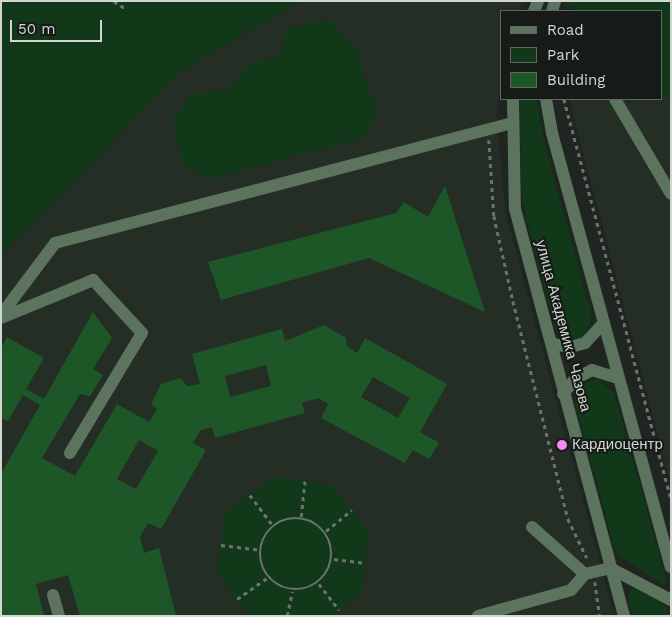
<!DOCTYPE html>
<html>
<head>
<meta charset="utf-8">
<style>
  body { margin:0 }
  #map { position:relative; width:672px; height:617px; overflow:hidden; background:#1f2520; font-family:"Work Sans",sans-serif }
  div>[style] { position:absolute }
  .built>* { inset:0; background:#242e25 }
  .green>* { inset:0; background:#113818 }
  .building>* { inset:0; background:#1d5728 }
  .path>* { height:2.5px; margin-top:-1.25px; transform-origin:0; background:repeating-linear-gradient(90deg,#6d726d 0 4px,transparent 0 8px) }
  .path>.ring { margin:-1.25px; padding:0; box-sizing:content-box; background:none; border:2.5px solid #6d726d; border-radius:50% }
  .minor>* { height:12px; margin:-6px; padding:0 6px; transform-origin:6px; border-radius:6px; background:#5c745e }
  .dots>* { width:14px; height:14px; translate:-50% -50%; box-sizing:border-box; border:2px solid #161b17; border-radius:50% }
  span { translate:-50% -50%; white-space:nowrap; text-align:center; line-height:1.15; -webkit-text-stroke:4px #161b17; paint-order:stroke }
  .street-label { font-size:15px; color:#d2d6d2 }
  .poi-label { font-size:15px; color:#d2d6d2 }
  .left { translate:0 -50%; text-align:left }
  .frame { position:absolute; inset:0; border:2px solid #d2d6d2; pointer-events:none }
  .legend { position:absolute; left:500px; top:10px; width:162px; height:90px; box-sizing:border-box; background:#161b17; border:1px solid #616662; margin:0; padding:6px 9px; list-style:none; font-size:15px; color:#d2d6d2 }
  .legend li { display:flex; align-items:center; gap:10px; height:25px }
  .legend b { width:25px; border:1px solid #616662 }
  .scale { position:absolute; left:10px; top:20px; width:92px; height:22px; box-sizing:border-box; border:2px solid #d2d6d2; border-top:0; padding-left:6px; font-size:15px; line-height:18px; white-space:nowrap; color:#d2d6d2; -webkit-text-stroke:4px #161b17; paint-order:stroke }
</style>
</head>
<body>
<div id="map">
  <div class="built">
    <i style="clip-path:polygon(301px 1px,523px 1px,518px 11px,501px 11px,501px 86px,496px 113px,506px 215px,614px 616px,1px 616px,1px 255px,182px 70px)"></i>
    <i style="clip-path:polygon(661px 92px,671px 99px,671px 485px,569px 99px,661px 99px)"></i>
  </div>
  <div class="green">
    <i style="clip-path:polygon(1px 1px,301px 1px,182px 70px,1px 255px)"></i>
    <i style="clip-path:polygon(671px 1px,671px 99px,661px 92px,661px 11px,577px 11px,574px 6px,569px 11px,564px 2px)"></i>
    <i style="clip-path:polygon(329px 18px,356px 50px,377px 113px,363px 138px,209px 179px,183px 166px,173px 121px,191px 94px,230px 91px,247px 65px,280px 57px,288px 29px)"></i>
    <i style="clip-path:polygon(520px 99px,537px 99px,544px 143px,592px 316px,585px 335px,575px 340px,557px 333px,527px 222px,521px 189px)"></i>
    <i style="clip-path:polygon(597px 379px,614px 392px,667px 582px,663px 585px,619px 556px,614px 548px,575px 403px,585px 383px)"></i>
    <i style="clip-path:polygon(273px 477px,333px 485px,369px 533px,362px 592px,331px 616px,249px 616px,217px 574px,225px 514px)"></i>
    <i style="clip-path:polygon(631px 589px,642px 590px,663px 603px,671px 616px,632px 616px,628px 599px)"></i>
  </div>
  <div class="building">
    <i style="clip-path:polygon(445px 186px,485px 312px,369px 258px,221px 300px,208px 262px,396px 213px,404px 202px,428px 217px)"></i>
    <i style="clip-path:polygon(evenodd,93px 312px,112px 338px,93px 369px,103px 375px,90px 396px,80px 394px,42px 458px,75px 476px,117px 404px,149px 422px,157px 409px,151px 404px,161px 384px,181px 378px,187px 386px,200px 384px,192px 354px,282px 329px,285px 341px,324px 325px,346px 338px,347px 346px,357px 353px,365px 338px,447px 384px,420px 432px,439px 443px,429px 459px,413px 450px,405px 463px,321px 418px,328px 404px,318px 398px,302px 403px,305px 413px,215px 438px,212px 427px,201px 430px,193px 443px,206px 450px,161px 529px,148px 523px,140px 537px,144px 553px,159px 548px,176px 616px,80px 616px,68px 575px,36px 584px,44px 616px,1px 616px,1px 474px,40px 405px,23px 395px,8px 421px,1px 418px,1px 348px,7px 337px,44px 358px,26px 389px,44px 399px,93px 312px,266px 365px,271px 386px,230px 397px,225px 376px,266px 365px,93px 312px,373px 377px,410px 398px,398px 418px,361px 397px,373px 377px,93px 312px,139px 440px,158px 451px,136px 489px,117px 479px,139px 440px)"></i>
  </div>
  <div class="path">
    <i style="left:114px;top:1px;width:14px;rotate:34deg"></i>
    <i style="left:564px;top:99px;width:412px;rotate:75deg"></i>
    <i style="left:489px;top:140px;width:76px;rotate:86.2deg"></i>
    <i style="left:494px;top:216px;width:87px;rotate:77.4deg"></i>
    <i style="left:513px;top:301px;width:225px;rotate:75.8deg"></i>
    <i style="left:568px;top:519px;width:43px;rotate:64deg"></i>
    <i style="left:250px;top:495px;width:38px;rotate:53deg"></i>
    <i style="left:301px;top:517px;width:36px;rotate:-84deg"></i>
    <i class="ring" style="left:260px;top:518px;width:69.5px;height:69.5px"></i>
    <i style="left:326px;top:531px;width:33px;rotate:-39deg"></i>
    <i style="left:221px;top:545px;width:38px;rotate:7deg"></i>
    <i style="left:334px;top:559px;width:32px;rotate:7deg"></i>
    <i style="left:595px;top:582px;width:34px;rotate:82deg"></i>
    <i style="left:319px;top:584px;width:33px;rotate:52deg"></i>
    <i style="left:237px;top:599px;width:37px;rotate:-35deg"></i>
    <i style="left:287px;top:616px;width:25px;rotate:-78deg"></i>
  </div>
  <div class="minor">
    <i style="left:534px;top:11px;width:11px;rotate:-68deg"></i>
    <i style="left:552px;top:11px;width:10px;rotate:-73deg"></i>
    <i style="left:513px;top:99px;width:110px;rotate:89deg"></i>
    <i style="left:515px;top:209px;width:421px;rotate:75deg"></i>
    <i style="left:546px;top:99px;width:35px;rotate:80deg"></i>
    <i style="left:552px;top:133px;width:450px;rotate:74.7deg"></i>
    <i style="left:615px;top:99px;width:110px;rotate:59.5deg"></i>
    <i style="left:1px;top:315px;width:90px;rotate:-53.1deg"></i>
    <i style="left:55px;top:243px;width:472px;rotate:-14.7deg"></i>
    <i style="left:1px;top:318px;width:100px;rotate:-22.4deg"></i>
    <i style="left:93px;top:280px;width:72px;rotate:47.2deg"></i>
    <i style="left:142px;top:333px;width:140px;rotate:121deg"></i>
    <i style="left:552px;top:344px;width:19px;rotate:9deg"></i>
    <i style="left:571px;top:347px;width:15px;rotate:-16deg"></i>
    <i style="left:585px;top:343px;width:26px;rotate:-47deg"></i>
    <i style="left:563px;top:394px;width:19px;rotate:-51deg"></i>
    <i style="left:575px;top:379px;width:19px;rotate:-28deg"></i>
    <i style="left:592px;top:370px;width:27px;rotate:17deg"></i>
    <i style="left:532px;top:527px;width:71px;rotate:41.6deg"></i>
    <i style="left:585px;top:574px;width:26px;rotate:-13deg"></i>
    <i style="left:610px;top:568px;width:69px;rotate:27.7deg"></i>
    <i style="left:53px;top:595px;width:22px;rotate:74deg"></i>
    <i style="left:478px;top:616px;width:97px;rotate:-15.6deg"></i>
    <i style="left:571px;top:590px;width:21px;rotate:-49deg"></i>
  </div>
  <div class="dots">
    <i style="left:562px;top:445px;background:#f38af2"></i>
  </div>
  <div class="street-label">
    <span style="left:563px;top:326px;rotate:75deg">улица Академика Чазова</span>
  </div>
  <div class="poi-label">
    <span class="left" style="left:572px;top:445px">Кардиоцентр</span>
  </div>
  <div class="frame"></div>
  <ul class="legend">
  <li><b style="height:6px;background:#5c745e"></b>Road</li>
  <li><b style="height:14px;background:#113818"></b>Park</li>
  <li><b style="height:14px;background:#1d5728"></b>Building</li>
  </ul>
  <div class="scale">50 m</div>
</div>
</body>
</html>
